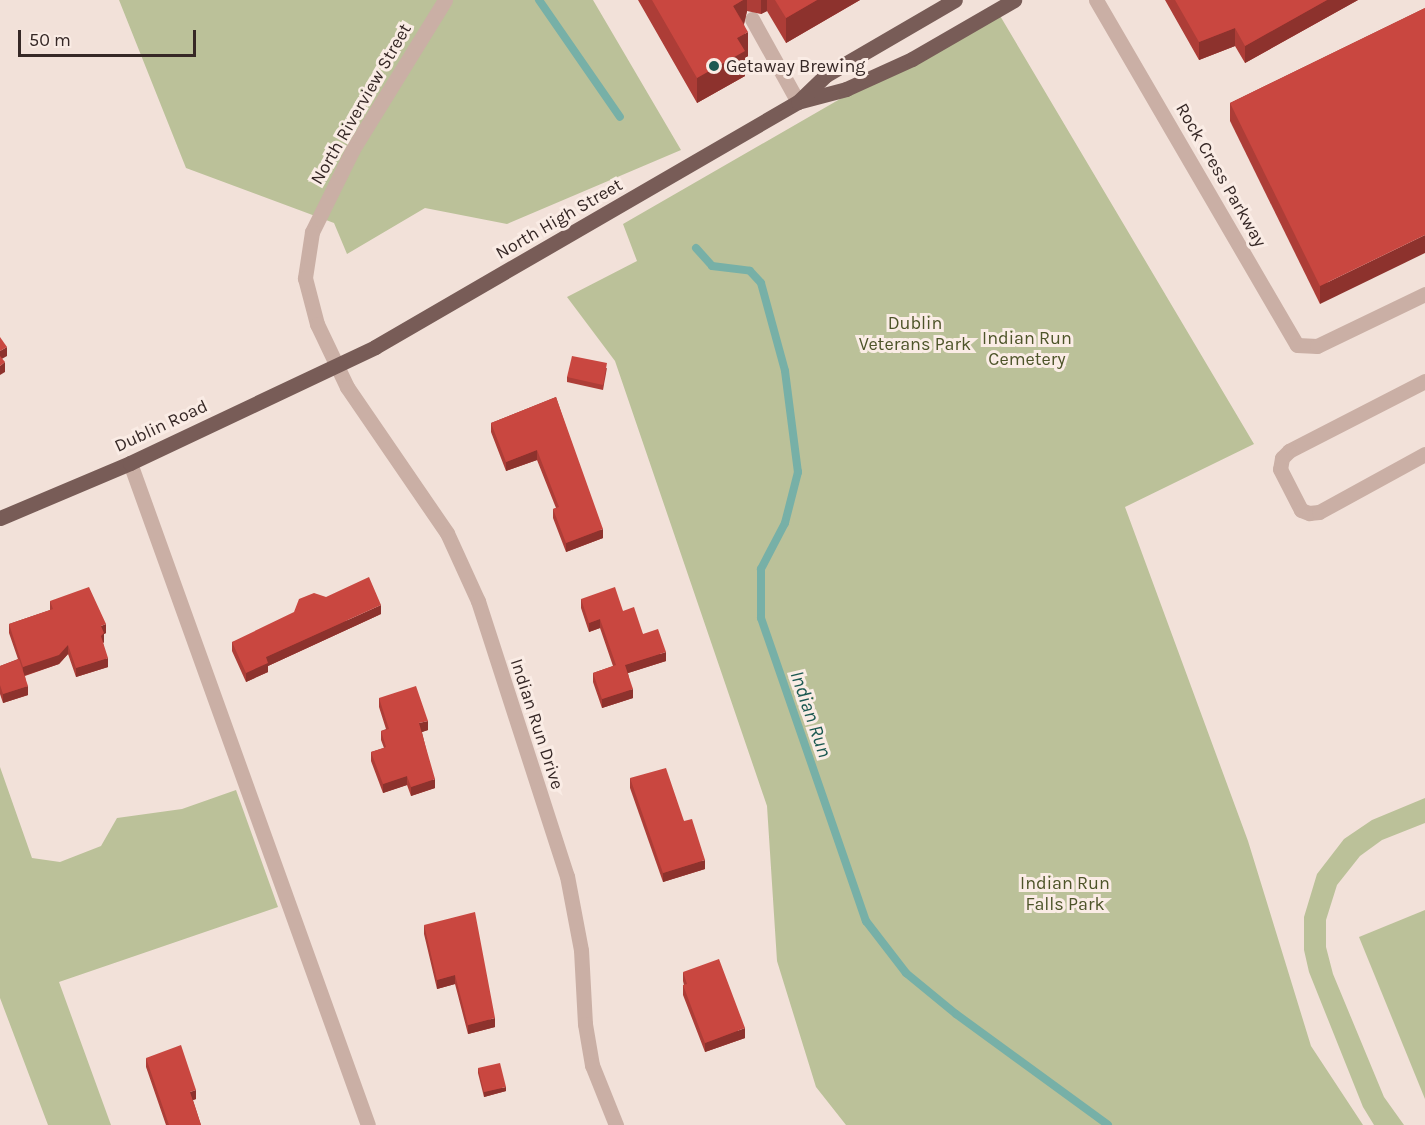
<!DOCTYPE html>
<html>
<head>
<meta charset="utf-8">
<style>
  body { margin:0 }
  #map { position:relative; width:1425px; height:1125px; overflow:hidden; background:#f2e1d9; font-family:Karla,sans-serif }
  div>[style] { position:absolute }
  .green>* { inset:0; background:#bbc199 }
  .stream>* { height:8px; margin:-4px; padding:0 4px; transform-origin:4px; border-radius:4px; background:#77b0a7 }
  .minor>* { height:15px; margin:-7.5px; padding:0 7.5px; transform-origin:7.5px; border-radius:7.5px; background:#caafa5 }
  .major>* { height:15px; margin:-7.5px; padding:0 7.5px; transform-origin:7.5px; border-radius:7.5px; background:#785c57 }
  .wall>* { inset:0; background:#ad3d37 }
  .shaded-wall>* { inset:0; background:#8d322d }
  .building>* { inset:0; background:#c94740 }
  .dots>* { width:16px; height:16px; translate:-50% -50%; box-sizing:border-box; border:3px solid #faece5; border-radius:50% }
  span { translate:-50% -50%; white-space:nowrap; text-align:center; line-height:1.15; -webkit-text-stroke:6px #faece5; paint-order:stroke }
  .poi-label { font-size:18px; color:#362826 }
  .left { translate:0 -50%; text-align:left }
  .street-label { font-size:18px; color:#362826 }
  .park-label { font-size:18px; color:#4d5429 }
  .water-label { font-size:20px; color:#1b5851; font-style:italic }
  .scale { position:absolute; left:18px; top:30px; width:178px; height:27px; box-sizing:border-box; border:3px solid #362826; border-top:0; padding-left:8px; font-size:18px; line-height:21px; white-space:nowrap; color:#362826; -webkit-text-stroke:4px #faece5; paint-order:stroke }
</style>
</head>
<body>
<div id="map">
  <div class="green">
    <i style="clip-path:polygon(119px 0,593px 0,681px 150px,507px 224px,425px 208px,347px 254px,334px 223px,186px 168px)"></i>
    <i style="clip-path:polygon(996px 9px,1254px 444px,1125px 507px,1248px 841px,1311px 1046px,1363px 1125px,846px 1125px,816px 1087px,777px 961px,767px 806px,615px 361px,567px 297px,637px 261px,623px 224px)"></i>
    <i style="clip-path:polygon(0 767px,32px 858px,60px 862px,101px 846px,117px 818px,182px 809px,236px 790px,278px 907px,59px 982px,111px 1125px,48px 1125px,0 998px)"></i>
    <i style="clip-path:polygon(1425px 798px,1425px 823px,1382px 840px,1360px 856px,1337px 885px,1326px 920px,1326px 947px,1333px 974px,1384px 1097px,1404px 1125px,1374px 1125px,1363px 1107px,1309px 972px,1304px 950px,1304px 917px,1317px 874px,1344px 839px,1372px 820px)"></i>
    <i style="clip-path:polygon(1425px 910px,1425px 1099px,1359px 937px)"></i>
  </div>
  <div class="stream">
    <i style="left:539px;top:0;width:142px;rotate:55.3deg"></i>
    <i style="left:696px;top:248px;width:24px;rotate:48deg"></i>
    <i style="left:712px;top:266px;width:38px;rotate:7deg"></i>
    <i style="left:750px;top:271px;width:16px;rotate:47deg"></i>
    <i style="left:761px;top:283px;width:91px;rotate:74.7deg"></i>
    <i style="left:785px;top:371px;width:102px;rotate:82.7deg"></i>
    <i style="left:798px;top:472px;width:53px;rotate:104.3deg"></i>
    <i style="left:785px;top:523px;width:52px;rotate:117.6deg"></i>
    <i style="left:761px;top:569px;width:49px;rotate:90deg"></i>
    <i style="left:761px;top:618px;width:321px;rotate:70.9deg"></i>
    <i style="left:866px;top:921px;width:66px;rotate:52.4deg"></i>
    <i style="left:906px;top:973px;width:65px;rotate:39.4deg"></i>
    <i style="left:956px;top:1014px;width:188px;rotate:36.1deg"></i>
  </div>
  <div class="minor">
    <i style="left:445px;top:0;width:175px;rotate:121.7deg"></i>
    <i style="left:353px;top:149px;width:93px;rotate:116.3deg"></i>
    <i style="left:312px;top:232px;width:47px;rotate:98.7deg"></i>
    <i style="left:305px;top:278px;width:48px;rotate:75.4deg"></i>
    <i style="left:317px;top:324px;width:70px;rotate:64.5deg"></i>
    <i style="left:347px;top:387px;width:177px;rotate:55.6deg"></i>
    <i style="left:447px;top:533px;width:75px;rotate:65.5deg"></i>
    <i style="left:478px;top:601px;width:289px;rotate:72.1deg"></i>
    <i style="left:567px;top:876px;width:75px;rotate:79.3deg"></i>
    <i style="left:581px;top:950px;width:74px;rotate:86.9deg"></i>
    <i style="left:585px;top:1024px;width:42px;rotate:80.3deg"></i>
    <i style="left:592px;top:1065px;width:65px;rotate:68.2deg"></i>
    <i style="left:1096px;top:0;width:399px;rotate:59.8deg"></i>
    <i style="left:1297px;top:345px;width:20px;rotate:3deg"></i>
    <i style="left:1317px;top:346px;width:120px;rotate:-25.7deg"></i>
    <i style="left:752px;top:19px;width:95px;rotate:61deg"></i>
    <i style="left:1425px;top:381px;width:153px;rotate:152.8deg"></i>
    <i style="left:1289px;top:451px;width:10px;rotate:135deg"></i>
    <i style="left:1282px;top:458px;width:11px;rotate:100deg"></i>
    <i style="left:1280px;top:469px;width:46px;rotate:62.9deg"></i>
    <i style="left:1301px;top:510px;width:9px;rotate:21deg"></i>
    <i style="left:1309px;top:513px;width:10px;rotate:-6deg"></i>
    <i style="left:1319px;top:512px;width:121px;rotate:-28.7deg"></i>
    <i style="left:130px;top:463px;width:703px;rotate:70.23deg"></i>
  </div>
  <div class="major">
    <i style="left:801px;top:101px;width:47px;rotate:-14.9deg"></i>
    <i style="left:846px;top:89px;width:72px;rotate:-24.4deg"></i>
    <i style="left:912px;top:59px;width:118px;rotate:-30deg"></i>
    <i style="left:0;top:518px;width:141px;rotate:-22.9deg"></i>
    <i style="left:130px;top:463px;width:271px;rotate:-25.3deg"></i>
    <i style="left:375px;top:347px;width:489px;rotate:-30.1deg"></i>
    <i style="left:798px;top:102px;width:39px;rotate:-44deg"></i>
    <i style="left:826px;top:75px;width:149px;rotate:-30.2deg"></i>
  </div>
  <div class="wall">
    <i style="clip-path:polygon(638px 0,860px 0,786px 43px,767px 11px,761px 14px,747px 11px,744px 24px,748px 56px,745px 58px,745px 76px,697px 103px)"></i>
    <i style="clip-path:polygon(1165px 0,1358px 0,1245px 63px,1235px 46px,1199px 60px)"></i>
    <i style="clip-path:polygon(1425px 8px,1320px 304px,1230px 121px,1230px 103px)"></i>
    <i style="clip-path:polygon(607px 368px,603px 390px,567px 382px,567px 377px)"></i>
    <i style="clip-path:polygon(556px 397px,603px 538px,566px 552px,553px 518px,553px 509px,556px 508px,537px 460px,506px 471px,491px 432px,491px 423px)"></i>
    <i style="clip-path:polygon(581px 599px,623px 611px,666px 661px,628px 673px,633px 698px,602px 708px,593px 682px,593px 673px,613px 666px,600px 628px,589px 632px,581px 608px)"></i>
    <i style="clip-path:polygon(50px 601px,106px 633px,104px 634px,104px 642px,103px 643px,108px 667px,76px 677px,68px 654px,59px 664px,25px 676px,28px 695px,3px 703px,0 694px,0 666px,18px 659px,9px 633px,9px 624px,50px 610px)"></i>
    <i style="clip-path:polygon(381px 614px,268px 666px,268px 672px,246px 682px,232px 651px,232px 642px)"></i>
    <i style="clip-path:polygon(379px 698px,428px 730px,422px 732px,435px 788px,411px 796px,407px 785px,383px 793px,371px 761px,371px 752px,384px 748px,381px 740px,381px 731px,386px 729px,379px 707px)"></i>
    <i style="clip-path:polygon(630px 778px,684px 821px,705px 869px,663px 882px,630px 788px)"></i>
    <i style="clip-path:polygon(424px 925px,495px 1027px,468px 1034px,455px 984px,437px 989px,424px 934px)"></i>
    <i style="clip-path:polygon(683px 972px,745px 1038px,705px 1052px,683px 995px,683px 985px,684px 985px,683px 981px)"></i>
    <i style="clip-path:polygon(146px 1058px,196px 1099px,193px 1100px,201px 1125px,166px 1125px,146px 1067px)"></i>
    <i style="clip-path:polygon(478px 1068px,506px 1091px,484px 1097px,478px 1073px)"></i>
  </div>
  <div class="shaded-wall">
    <i style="clip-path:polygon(743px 0,747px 0,747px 11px,744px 24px,733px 6px)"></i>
    <i style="clip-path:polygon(761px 0,767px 0,767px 11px,761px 14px)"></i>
    <i style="clip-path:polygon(817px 0,860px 0,786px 43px,786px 18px)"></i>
    <i style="clip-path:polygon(1327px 0,1358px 0,1245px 63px,1245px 46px)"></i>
    <i style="clip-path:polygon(1235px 28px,1235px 46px,1199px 60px,1199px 42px)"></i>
    <i style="clip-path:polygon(748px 32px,748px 56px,745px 58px,745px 76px,697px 103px,697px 78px,737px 38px)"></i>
    <i style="clip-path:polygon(1425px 235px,1425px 253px,1320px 304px,1320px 286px)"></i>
    <i style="clip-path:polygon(7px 347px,7px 356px,0 360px,0 351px)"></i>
    <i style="clip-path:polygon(5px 362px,5px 372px,0 375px,0 366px)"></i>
    <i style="clip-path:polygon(537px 450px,537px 460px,506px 471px,506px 462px)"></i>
    <i style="clip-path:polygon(603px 529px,603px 538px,566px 552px,566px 543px)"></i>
    <i style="clip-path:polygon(381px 605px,381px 614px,268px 666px,268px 672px,246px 682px,246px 673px,266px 657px)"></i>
    <i style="clip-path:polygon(600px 619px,600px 628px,589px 632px,589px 623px)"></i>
    <i style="clip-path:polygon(106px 624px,106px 633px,104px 634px,104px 642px,101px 645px,101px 626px)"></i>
    <i style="clip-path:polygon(68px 645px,68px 654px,59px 664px,23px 676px,23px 667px)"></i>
    <i style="clip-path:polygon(666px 652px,666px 661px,625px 674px,625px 665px)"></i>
    <i style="clip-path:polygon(108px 658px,108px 667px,76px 677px,76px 668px)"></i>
    <i style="clip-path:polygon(28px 686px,28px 695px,3px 703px,3px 694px)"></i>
    <i style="clip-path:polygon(633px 689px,633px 698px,602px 708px,602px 699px)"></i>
    <i style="clip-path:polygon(428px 721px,428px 730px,419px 733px,419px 723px)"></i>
    <i style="clip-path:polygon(407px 776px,407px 785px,383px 793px,383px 784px)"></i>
    <i style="clip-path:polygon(435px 779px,435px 788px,411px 796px,411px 787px)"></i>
    <i style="clip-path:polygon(705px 860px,705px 869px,663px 882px,663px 873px)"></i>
    <i style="clip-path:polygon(455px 975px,455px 984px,437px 989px,437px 980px)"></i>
    <i style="clip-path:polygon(495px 1018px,495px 1027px,468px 1034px,468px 1025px)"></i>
    <i style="clip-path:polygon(745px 1028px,745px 1038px,705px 1052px,705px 1043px)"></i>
    <i style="clip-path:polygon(506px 1087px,506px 1091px,484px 1097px,484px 1092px)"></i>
    <i style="clip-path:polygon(196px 1090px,196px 1099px,190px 1101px,190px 1092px)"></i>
  </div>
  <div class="building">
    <i style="clip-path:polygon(652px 0,743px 0,733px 6px,748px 32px,737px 38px,745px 51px,697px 78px)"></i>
    <i style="clip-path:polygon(775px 0,817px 0,786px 18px)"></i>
    <i style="clip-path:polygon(1175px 0,1327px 0,1245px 46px,1235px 28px,1199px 42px)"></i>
    <i style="clip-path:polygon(1425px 8px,1425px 235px,1320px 286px,1230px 103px)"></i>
    <i style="clip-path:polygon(0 337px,7px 347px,0 351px)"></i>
    <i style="clip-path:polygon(0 356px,5px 362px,0 366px)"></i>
    <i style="clip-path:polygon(572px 356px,607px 363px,603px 385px,567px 377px)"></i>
    <i style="clip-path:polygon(556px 397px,603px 529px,566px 543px,553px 509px,559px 507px,537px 450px,506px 462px,491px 423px)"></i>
    <i style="clip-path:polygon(369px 577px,381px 605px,266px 657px,268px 663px,246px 673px,232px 642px,294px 612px,299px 599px,314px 593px,326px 597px)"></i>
    <i style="clip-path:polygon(89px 587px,106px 624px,101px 626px,104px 633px,101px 636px,108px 658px,76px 668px,68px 645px,59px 655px,23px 667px,9px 624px,53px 609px,50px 601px)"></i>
    <i style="clip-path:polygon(615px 587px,623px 611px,634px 607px,643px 634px,658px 629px,666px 652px,625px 665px,633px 689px,602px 699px,593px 673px,616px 665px,600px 619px,589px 623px,581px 599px)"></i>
    <i style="clip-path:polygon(19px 659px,28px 686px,3px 694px,0 685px,0 666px)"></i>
    <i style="clip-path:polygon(416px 686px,428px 721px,419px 723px,435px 779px,411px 787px,407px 776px,383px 784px,371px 752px,386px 747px,381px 731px,389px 729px,379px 698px)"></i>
    <i style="clip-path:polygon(666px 768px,684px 821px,692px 819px,705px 860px,663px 873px,630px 778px)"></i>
    <i style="clip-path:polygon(475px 912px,495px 1018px,468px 1025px,455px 975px,437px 980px,424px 925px)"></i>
    <i style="clip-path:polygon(719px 959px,745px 1028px,705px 1043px,683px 985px,687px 984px,683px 972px)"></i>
    <i style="clip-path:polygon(181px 1045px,196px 1090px,190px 1092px,201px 1125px,169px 1125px,146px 1058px)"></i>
    <i style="clip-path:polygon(500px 1063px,506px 1087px,484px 1092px,478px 1068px)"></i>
  </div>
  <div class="dots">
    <i style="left:714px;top:66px;background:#1b5851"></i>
  </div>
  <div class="poi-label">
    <span class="left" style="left:726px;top:66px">Getaway Brewing</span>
  </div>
  <div class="street-label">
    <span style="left:361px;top:104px;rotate:-60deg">North Riverview Street</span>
    <span style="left:1221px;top:175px;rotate:60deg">Rock Cress Parkway</span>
    <span style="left:559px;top:219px;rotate:-30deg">North High Street</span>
    <span style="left:161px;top:426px;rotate:-25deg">Dublin Road</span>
    <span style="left:537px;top:724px;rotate:72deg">Indian Run Drive</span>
  </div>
  <div class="park-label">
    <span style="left:915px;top:334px">Dublin<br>Veterans Park</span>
    <span style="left:1027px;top:349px">Indian Run<br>Cemetery</span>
    <span style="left:1065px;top:894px">Indian Run<br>Falls Park</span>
  </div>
  <div class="water-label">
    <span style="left:811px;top:714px;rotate:71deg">Indian Run</span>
  </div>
  <div class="scale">50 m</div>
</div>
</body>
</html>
